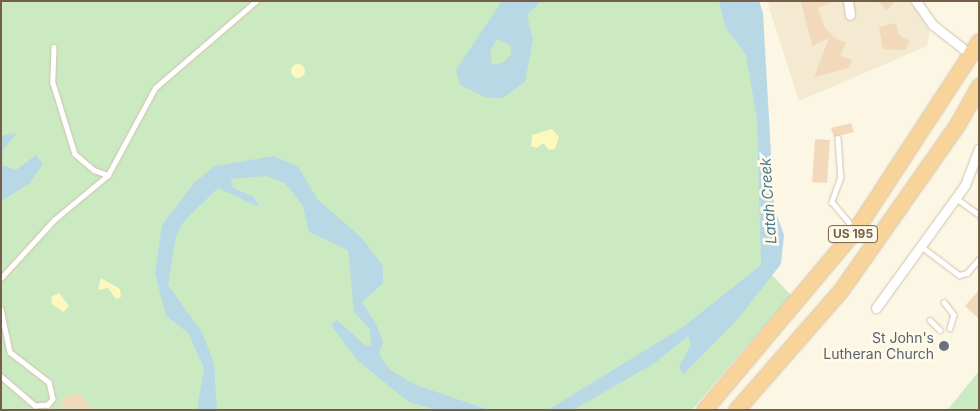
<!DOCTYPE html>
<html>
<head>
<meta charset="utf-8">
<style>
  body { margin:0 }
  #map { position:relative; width:980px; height:411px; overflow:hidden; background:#fcf6e4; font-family:Inter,sans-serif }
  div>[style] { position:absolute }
  .residential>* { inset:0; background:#f4ead2 }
  .green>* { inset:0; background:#cceac2 }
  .sand>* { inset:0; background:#fcf8be }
  .round { border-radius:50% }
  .water>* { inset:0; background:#b8d8e6 }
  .building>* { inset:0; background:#f2d9bb }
  .roads { filter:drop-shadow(0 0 1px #d0c2ad) drop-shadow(0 0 1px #d0c2ad) }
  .service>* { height:4.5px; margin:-2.25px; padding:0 2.25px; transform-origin:2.25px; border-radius:2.25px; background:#fff }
  .minor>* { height:9px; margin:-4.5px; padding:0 4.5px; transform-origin:4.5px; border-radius:4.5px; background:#fff }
  .trunk>* { height:15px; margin:-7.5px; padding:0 7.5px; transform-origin:7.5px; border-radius:7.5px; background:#f8d49b }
  .dots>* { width:14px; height:14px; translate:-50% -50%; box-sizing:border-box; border:2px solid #fffaea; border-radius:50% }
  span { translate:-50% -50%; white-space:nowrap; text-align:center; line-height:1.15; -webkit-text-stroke:5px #fffaea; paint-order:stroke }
  .shield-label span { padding:1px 4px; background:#fffaea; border:1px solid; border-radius:4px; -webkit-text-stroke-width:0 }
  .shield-label { font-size:12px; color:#745f49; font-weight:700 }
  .worship-label { font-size:14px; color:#5b616d }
  .right { translate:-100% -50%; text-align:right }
  .water-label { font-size:15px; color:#46788f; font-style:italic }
  .frame { position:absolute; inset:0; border:2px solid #745f49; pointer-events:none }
</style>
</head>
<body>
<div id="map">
  <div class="residential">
    <i style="clip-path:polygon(767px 1px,910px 1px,930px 31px,927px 46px,799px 101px)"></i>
  </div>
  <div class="green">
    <i style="clip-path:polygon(1px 1px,740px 1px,754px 55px,767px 270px,791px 295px,692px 410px,1px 410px)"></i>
    <i style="clip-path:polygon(979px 371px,979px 410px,949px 410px,949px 408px)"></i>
  </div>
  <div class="sand">
    <i class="round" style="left:291px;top:64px;width:14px;height:14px"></i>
    <i style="clip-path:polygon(552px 129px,559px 137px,555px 149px,549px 150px,543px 143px,537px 148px,531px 146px,532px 135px)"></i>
    <i style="clip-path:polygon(101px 278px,120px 289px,121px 297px,116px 299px,108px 288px,98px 290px)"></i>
    <i style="clip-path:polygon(59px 293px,69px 306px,63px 312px,52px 304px,51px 297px)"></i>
  </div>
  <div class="water">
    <i style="clip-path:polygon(evenodd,502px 1px,541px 1px,527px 15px,533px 40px,525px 82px,503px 98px,485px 97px,460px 85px,456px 70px,502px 1px,497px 39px,511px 46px,511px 54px,503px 63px,492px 65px,490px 51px,497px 39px)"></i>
    <i style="clip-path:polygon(719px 1px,759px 1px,763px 13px,774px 207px,784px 235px,781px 264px,738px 319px,683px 375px,679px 366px,691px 345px,688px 336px,655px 363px,573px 410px,548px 410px,683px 327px,761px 265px,757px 119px,746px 55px,725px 26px)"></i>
    <i style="clip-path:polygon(17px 133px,3px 150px,2px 165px,16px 170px,36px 155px,43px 164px,29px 184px,1px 201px,1px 136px)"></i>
    <i style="clip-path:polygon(274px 156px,298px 167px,318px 200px,362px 238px,383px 266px,383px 283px,362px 302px,376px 324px,383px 342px,379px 354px,390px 370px,416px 385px,489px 410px,436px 410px,409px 402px,357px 360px,331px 325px,337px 320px,366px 346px,371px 346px,370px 329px,354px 312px,348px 250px,309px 232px,303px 206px,285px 183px,266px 176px,231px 179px,233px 188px,254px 197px,259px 207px,218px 188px,184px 221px,176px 236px,168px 285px,203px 334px,214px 364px,217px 410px,197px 410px,204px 368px,188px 333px,166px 316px,155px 273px,162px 225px,194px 183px,215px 166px)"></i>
  </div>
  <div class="building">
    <i style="clip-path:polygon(801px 1px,834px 1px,818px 8px,824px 26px,834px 38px,846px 43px,840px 56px,852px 60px,849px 68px,814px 77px,829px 38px,812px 46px)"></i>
    <i style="clip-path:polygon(878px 1px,896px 1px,886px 10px)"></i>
    <i style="clip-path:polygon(896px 23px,899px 35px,910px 41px,905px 50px,883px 49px,879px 27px)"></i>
    <i style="clip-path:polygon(851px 123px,854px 132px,834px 137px,831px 128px)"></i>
    <i style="clip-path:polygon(815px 139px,830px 140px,827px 183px,812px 182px)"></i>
    <i style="clip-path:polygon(979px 290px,979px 319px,965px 306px)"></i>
    <i style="clip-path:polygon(78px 391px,92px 410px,59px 406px,68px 394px,72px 398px)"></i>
  </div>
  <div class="roads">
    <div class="service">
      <i style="left:54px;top:47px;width:36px;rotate:92deg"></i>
      <i style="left:53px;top:83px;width:74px;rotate:72.8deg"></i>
      <i style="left:75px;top:154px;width:25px;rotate:40deg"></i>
      <i style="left:94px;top:170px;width:15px;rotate:20deg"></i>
      <i style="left:838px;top:138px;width:39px;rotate:86deg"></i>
      <i style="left:841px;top:177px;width:27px;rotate:110deg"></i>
      <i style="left:832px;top:202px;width:33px;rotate:50deg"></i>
      <i style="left:956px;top:198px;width:29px;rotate:36deg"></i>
      <i style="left:921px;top:246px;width:48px;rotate:37.3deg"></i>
      <i style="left:959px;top:275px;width:8px;rotate:-14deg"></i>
      <i style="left:967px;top:273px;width:18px;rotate:-49deg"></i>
      <i style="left:1px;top:278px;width:79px;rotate:-47.6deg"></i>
      <i style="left:54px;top:220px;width:70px;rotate:-39.8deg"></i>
      <i style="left:108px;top:175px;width:99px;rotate:-61.6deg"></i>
      <i style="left:155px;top:88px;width:133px;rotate:-40.7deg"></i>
      <i style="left:944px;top:302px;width:16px;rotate:52deg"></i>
      <i style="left:954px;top:315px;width:14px;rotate:107deg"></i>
      <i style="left:1px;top:309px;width:44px;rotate:78.2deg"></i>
      <i style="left:10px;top:352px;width:49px;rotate:37.6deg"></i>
      <i style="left:49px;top:382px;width:17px;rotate:77deg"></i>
      <i style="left:53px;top:399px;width:8px;rotate:130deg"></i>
      <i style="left:48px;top:405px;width:13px;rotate:176deg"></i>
      <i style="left:35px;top:406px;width:45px;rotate:-139.5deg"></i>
      <i style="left:930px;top:320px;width:14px;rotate:45deg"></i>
    </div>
    <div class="minor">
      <i style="left:848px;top:1px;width:14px;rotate:82deg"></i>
      <i style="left:916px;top:1px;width:29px;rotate:55deg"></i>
      <i style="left:933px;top:25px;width:48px;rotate:38.3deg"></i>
      <i style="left:876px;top:308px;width:152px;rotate:-54.1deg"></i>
      <i style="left:965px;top:185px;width:39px;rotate:-69deg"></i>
    </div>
    <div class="trunk">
      <i style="left:704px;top:410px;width:236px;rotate:-50deg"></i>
      <i style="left:856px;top:229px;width:225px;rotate:-56.8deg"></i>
      <i style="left:736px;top:410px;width:159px;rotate:-48.8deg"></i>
      <i style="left:841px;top:290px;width:202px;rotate:-54.9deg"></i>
      <i style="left:957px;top:125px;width:45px;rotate:-60.6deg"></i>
    </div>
  </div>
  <div class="dots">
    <i style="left:944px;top:346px;background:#6b7280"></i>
  </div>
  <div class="shield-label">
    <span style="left:853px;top:234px">US 195</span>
  </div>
  <div class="worship-label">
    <span class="right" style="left:934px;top:346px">St John's<br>Lutheran Church</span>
  </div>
  <div class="water-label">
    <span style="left:768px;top:201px;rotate:-94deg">Latah Creek</span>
  </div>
  <div class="frame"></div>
</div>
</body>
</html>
